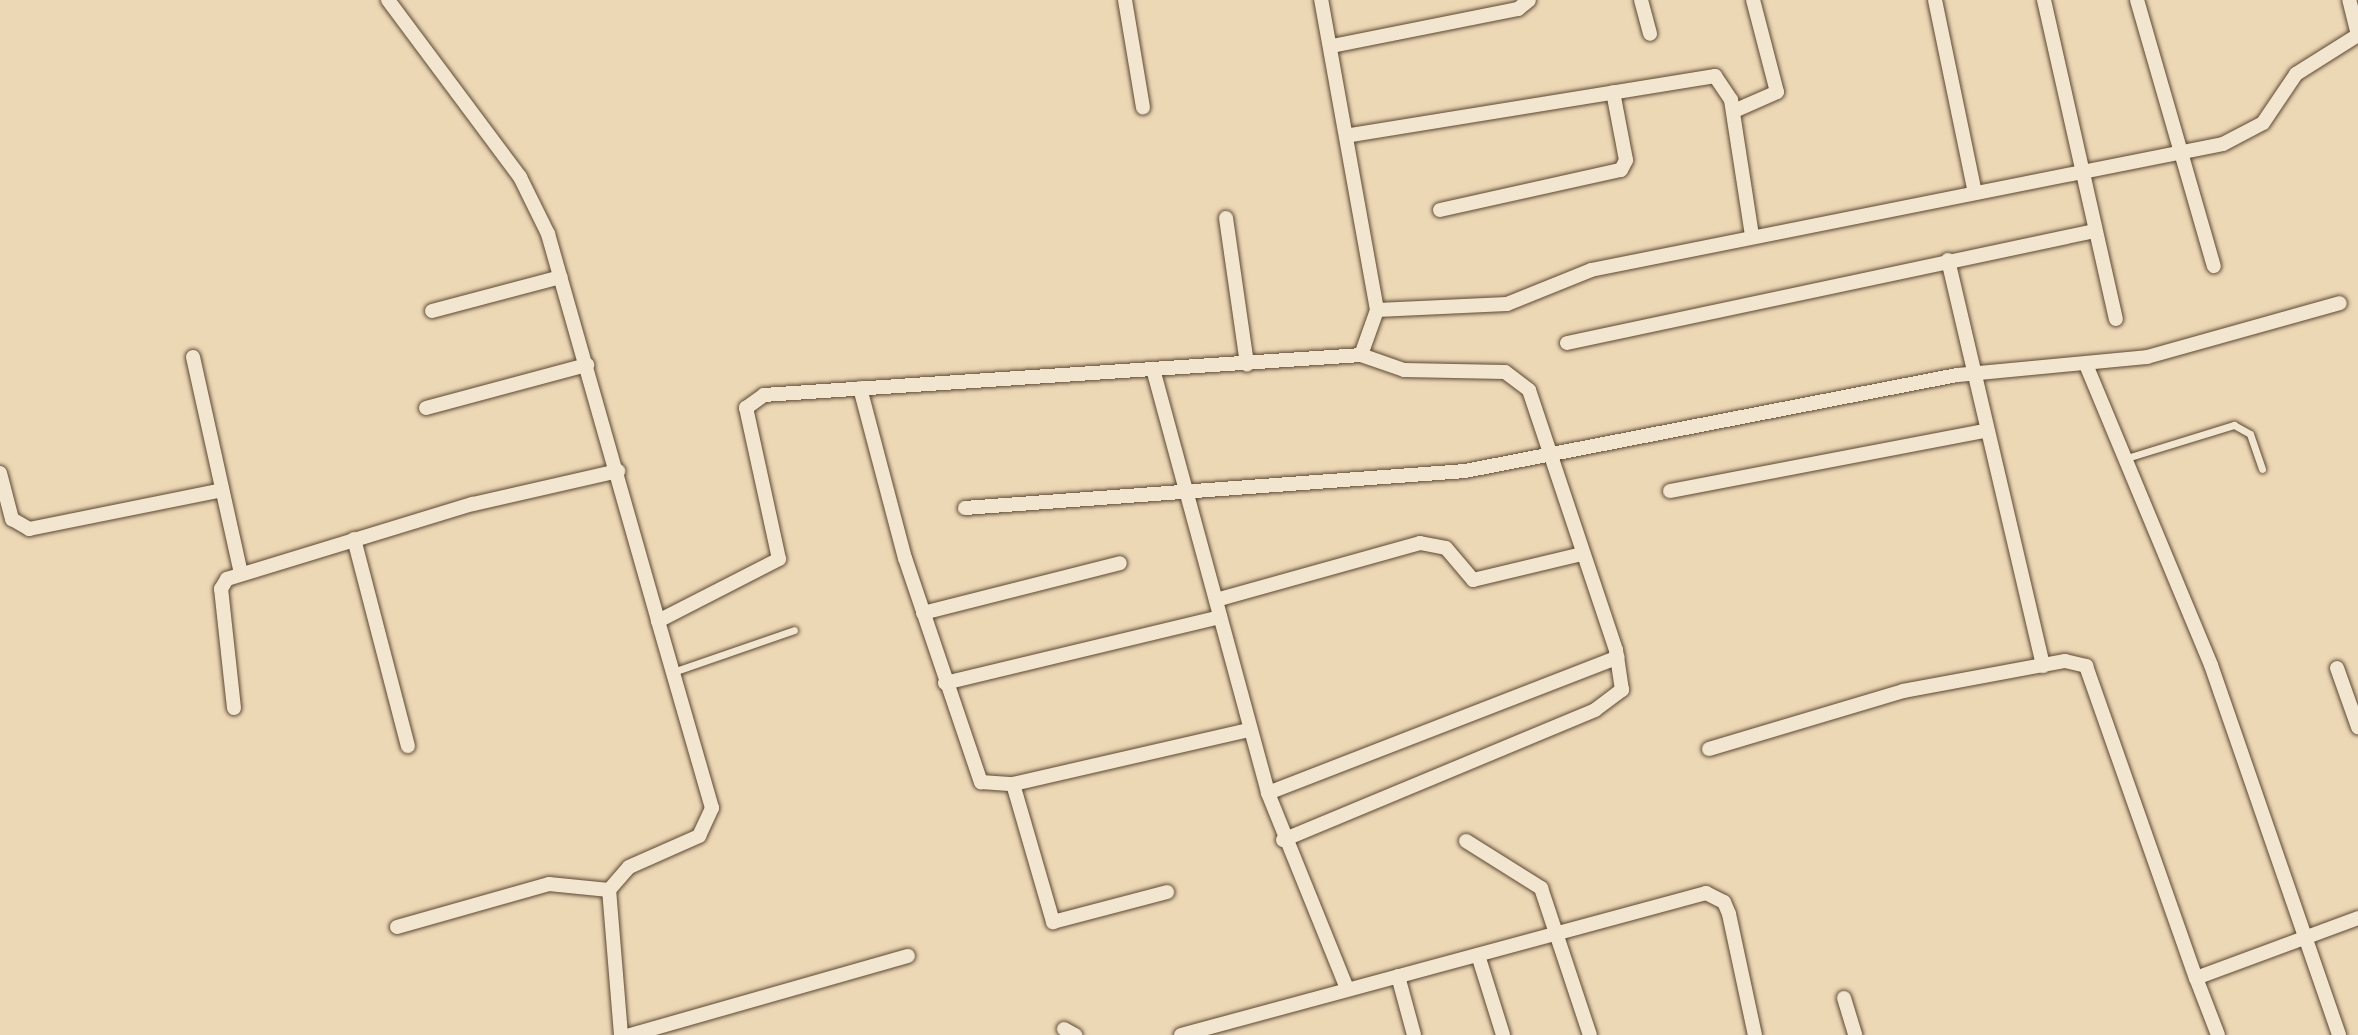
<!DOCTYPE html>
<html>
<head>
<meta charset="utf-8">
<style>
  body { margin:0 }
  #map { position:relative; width:2358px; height:1035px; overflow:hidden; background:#edd8b6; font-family:"Libre Caslon Text",serif }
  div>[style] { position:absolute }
  .roads { filter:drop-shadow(0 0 2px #5c4833) drop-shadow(0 0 2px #5c4833) }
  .lane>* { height:7px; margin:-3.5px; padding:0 3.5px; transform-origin:3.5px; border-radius:3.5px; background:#f3e6d0 }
  .street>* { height:14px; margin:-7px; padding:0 7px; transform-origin:7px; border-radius:7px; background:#f3e6d0 }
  span { translate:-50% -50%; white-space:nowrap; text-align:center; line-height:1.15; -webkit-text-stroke:7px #f3e6d0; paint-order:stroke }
</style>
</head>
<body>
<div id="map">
  <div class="roads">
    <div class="lane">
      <i style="left:2130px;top:457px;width:109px;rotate:-17.1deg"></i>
      <i style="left:2234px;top:425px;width:18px;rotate:29deg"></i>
      <i style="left:2250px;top:434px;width:37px;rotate:71deg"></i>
      <i style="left:673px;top:672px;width:128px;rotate:-19.1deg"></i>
    </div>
    <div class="street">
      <i style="left:388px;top:0;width:221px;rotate:53.3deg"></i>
      <i style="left:520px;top:177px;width:64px;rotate:63.8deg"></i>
      <i style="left:548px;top:234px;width:402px;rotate:74.1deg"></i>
      <i style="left:1125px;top:0;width:109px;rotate:80.5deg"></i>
      <i style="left:1641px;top:0;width:35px;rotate:75deg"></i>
      <i style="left:1935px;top:0;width:197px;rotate:78.3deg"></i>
      <i style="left:2044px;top:0;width:327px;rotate:77.3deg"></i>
      <i style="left:2137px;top:0;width:277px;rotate:73.9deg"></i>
      <i style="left:1332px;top:46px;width:190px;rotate:-11.3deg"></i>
      <i style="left:1518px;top:9px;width:14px;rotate:-39deg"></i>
      <i style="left:1734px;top:111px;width:47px;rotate:-23.8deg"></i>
      <i style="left:1777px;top:92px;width:95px;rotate:-104.6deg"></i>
      <i style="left:1351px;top:135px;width:369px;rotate:-9.2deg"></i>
      <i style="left:1715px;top:76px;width:29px;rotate:56deg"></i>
      <i style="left:1731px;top:100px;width:138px;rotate:81.2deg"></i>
      <i style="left:1440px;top:210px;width:185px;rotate:-12.5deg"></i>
      <i style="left:1621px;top:170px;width:11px;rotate:-63deg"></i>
      <i style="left:1626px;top:160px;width:69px;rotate:-100.8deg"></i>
      <i style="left:1226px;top:218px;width:148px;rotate:81.8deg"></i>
      <i style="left:1948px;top:260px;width:417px;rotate:76.8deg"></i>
      <i style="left:1377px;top:310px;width:130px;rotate:-2.6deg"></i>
      <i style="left:1507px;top:304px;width:91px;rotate:-22deg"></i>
      <i style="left:1591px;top:270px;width:644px;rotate:-11.28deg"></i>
      <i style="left:2223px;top:144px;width:45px;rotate:-27.7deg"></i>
      <i style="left:2263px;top:123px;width:59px;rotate:-56deg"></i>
      <i style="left:2296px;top:74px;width:73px;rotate:-32.2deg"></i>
      <i style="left:2358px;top:35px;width:36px;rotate:-104deg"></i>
      <i style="left:432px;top:311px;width:133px;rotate:-14.8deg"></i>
      <i style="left:1567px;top:343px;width:540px;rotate:-11.98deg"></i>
      <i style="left:193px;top:357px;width:222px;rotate:77.5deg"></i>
      <i style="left:2087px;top:367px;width:323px;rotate:67.4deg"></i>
      <i style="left:2211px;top:665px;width:392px;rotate:70.9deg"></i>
      <i style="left:1153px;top:369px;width:439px;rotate:74.8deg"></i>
      <i style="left:1268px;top:793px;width:211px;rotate:68deg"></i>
      <i style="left:860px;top:388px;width:176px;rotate:75.2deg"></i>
      <i style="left:905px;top:558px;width:237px;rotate:71.3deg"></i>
      <i style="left:981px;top:782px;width:32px;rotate:4deg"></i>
      <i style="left:1013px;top:784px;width:242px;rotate:-12.9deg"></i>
      <i style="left:426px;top:408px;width:167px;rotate:-15deg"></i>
      <i style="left:0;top:473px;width:48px;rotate:75.4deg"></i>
      <i style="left:12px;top:519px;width:20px;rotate:30deg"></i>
      <i style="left:29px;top:529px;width:197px;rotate:-11.4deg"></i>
      <i style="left:1670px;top:491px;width:320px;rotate:-10.8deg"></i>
      <i style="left:965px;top:508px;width:501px;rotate:-4.23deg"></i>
      <i style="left:1465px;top:471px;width:501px;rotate:-11.04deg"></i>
      <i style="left:1957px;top:375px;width:191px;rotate:-5.4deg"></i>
      <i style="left:2147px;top:357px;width:200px;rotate:-15.6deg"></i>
      <i style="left:354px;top:539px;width:214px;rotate:75.4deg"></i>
      <i style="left:1216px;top:600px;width:212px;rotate:-15.6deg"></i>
      <i style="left:1420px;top:543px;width:26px;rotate:11deg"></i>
      <i style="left:1446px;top:548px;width:42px;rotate:49.8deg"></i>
      <i style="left:1473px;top:580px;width:112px;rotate:-13.4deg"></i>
      <i style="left:923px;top:613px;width:203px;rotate:-14.2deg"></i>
      <i style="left:2337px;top:668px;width:63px;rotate:70.4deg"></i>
      <i style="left:945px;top:683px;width:283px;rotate:-13.5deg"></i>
      <i style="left:234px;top:708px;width:120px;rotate:-96.2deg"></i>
      <i style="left:221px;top:589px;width:12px;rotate:-59deg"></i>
      <i style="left:227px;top:579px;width:257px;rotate:-17deg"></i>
      <i style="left:473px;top:504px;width:149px;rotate:-12.8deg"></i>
      <i style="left:1709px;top:749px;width:202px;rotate:-16.6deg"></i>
      <i style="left:1903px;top:691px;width:165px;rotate:-10.5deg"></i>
      <i style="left:2065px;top:661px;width:22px;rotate:13deg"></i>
      <i style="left:2086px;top:666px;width:331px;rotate:70.6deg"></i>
      <i style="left:1013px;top:784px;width:144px;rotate:73.8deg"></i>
      <i style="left:1053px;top:922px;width:118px;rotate:-14.7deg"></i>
      <i style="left:1268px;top:793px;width:375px;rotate:-21.2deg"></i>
      <i style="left:1283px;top:840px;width:338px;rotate:-22.6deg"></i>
      <i style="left:1595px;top:710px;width:34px;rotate:-37deg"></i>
      <i style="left:1622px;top:690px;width:40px;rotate:-98.5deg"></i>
      <i style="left:1616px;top:650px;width:274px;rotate:-108.5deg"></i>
      <i style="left:1529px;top:390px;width:30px;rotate:-143deg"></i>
      <i style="left:1505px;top:372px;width:101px;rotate:-178.9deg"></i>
      <i style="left:1404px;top:370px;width:46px;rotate:-160.8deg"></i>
      <i style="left:1466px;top:841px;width:89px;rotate:32.1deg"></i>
      <i style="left:1541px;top:888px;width:155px;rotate:71.6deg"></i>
      <i style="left:397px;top:927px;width:158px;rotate:-15.8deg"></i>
      <i style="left:549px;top:884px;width:60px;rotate:5.7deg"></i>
      <i style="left:1478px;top:955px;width:84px;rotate:72.6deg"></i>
      <i style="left:1398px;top:976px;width:61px;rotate:74.8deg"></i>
      <i style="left:1844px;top:998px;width:39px;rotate:73deg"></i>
      <i style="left:1064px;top:1029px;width:13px;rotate:29deg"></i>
      <i style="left:621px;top:1035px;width:145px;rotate:-94.7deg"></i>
      <i style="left:609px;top:890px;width:30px;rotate:-49deg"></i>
      <i style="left:629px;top:867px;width:77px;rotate:-23.9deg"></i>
      <i style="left:699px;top:836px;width:31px;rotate:-65deg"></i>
      <i style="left:712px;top:808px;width:195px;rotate:-106.1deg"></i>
      <i style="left:658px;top:621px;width:136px;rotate:-27.1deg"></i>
      <i style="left:779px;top:559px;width:155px;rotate:-102.3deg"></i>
      <i style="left:746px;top:408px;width:22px;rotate:-36deg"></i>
      <i style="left:764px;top:395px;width:598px;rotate:-3.83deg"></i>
      <i style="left:1361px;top:355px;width:48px;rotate:-70.4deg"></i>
      <i style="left:1377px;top:310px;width:315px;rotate:-100.2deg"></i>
      <i style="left:630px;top:1035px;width:289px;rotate:-15.9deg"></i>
      <i style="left:1181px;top:1035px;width:544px;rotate:-15.14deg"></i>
      <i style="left:1706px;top:893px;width:20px;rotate:27deg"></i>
      <i style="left:1724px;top:902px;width:13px;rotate:67deg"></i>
      <i style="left:1729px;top:914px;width:124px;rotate:77.9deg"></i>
      <i style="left:2218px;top:1035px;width:61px;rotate:-111.1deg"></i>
      <i style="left:2196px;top:978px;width:173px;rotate:-20.3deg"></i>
    </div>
  </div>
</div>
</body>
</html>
